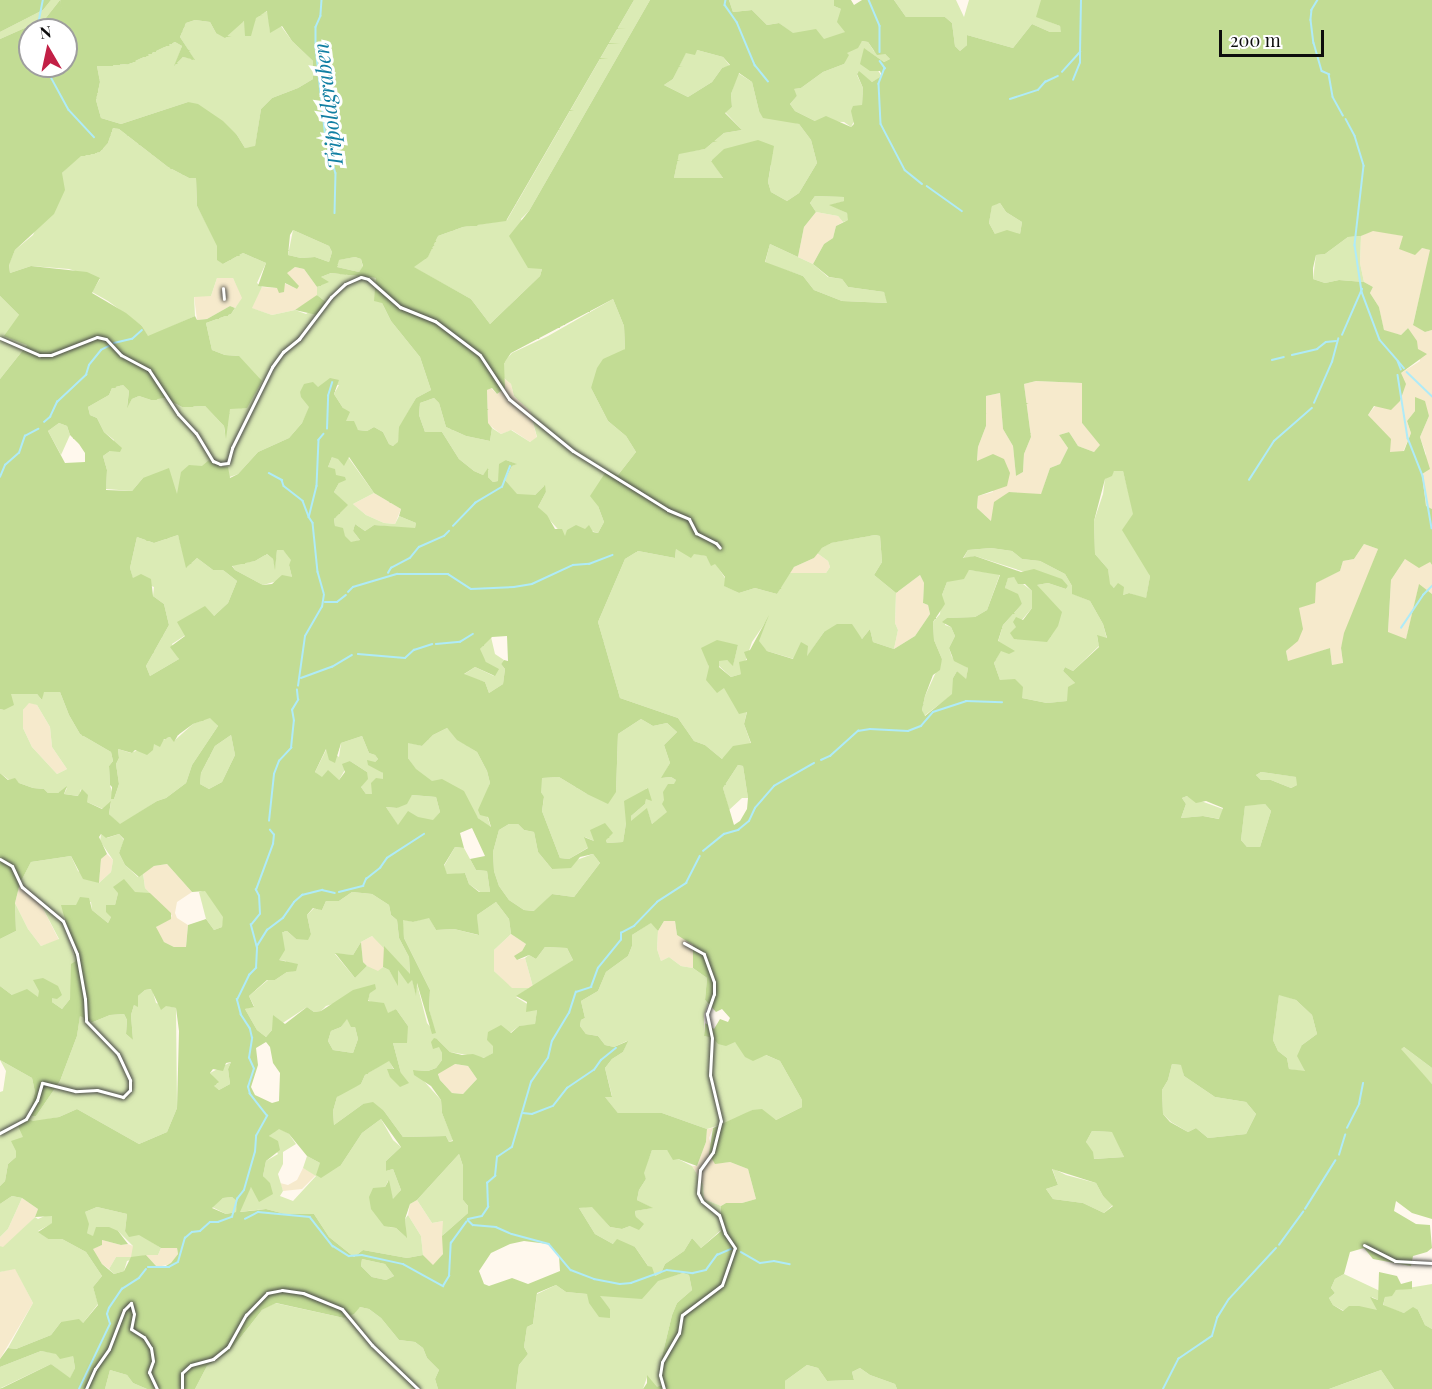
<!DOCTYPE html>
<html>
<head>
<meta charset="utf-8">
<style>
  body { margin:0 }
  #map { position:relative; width:1432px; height:1389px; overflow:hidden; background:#fff8ed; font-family:"Playfair Display",serif }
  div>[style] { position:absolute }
  .farmland>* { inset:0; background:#f6eacc }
  .green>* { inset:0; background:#dbebb5 }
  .forest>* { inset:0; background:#c2dc94 }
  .stream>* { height:1.5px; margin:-0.75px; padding:0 0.75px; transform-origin:0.75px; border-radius:0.75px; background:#afebf8 }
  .roads { filter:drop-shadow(0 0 2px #404040) drop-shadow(0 0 2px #404040) }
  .minor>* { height:3px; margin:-1.5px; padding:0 1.5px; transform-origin:1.5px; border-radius:1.5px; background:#fff }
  span { translate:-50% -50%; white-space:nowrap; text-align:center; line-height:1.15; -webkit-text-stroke:6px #fff; paint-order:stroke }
  .water-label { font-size:21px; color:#117fa3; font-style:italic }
  .north { position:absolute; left:18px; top:18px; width:60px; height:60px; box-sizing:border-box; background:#fff; border:2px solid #9e9e9e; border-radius:50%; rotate:351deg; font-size:16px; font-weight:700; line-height:24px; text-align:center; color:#0d0d0d }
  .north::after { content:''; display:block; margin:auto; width:21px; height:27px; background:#c22046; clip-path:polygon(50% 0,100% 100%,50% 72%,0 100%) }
  .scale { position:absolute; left:1219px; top:30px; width:105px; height:27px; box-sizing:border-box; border:3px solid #0d0d0d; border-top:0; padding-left:8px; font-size:18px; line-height:21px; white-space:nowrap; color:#0d0d0d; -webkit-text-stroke:4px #fff; paint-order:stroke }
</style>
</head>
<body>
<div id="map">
  <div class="farmland">
    <i style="clip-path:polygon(816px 212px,838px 216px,843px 222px,836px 226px,833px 238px,824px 244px,813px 264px,798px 257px,804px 227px)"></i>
    <i style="clip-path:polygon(1373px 230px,1404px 236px,1399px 249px,1422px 248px,1431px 250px,1413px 324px,1425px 332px,1432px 330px,1432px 509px,1426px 507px,1422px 474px,1426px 454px,1420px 437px,1429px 416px,1415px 398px,1415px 411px,1407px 421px,1411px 433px,1403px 452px,1389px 452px,1390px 439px,1368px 415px,1401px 373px,1420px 361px,1418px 349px,1408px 328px,1401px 335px,1384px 331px,1379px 307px,1370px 293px,1373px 287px,1364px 282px,1360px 263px,1361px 236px)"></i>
    <i style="clip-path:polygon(295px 267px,304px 269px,317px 287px,317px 295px,311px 301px,295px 310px,272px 315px,251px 308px,262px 287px,277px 288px,284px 283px,297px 289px,298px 285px,286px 273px)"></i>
    <i style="clip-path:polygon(217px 278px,233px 278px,243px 298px,235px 308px,230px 306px,207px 319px,197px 320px,194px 296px,211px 296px)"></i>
    <i style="clip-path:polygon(504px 378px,511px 384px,514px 396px,530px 411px,537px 438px,530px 442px,512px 430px,501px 434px,488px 424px,487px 390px,491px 388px,497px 394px,505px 388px)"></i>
    <i style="clip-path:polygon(1036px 381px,1082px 383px,1082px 423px,1101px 445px,1094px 452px,1078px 446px,1069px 432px,1059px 435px,1068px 448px,1060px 464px,1050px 468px,1041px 495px,1009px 492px,992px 522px,977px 508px,978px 496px,993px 492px,977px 462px,978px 447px,986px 426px,986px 396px,1000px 393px,1003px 429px,1013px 446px,1016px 476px,1023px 472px,1024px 454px,1031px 437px,1024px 384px)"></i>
    <i style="clip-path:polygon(374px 493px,401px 509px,395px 524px,384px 523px,366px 515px,353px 504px)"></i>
    <i style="clip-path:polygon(1364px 544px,1378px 549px,1341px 648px,1343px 664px,1332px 665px,1330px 648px,1288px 662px,1286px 651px,1297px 641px,1298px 608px,1315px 602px,1315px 583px,1340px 571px,1343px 561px,1354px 559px)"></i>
    <i style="clip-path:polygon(817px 553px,828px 561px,830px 567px,826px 573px,788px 573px,794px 567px,814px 558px)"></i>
    <i style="clip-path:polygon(1405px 559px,1430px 562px,1432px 565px,1432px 594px,1419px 585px,1406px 640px,1388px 633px,1391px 580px)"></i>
    <i style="clip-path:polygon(920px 575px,924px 583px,923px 603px,928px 605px,930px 614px,915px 636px,894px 649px,898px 630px,895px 623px,896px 593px)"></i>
    <i style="clip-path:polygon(29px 702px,37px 705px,50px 727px,52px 747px,67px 769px,57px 774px,32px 747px,23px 728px,23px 710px)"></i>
    <i style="clip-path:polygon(107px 854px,113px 860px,111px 872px,99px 883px,101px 859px)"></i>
    <i style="clip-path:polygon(167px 864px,192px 892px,177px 902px,175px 913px,177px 918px,188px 925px,186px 947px,174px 947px,164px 942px,158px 933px,156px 927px,172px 916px,145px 888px,143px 873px,154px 866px)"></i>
    <i style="clip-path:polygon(20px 883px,38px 899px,59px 940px,41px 946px,28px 929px,15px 903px)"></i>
    <i style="clip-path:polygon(664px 921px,675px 921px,677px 935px,694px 945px,693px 968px,681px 966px,669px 957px,661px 961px,657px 949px,658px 931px)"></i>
    <i style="clip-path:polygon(511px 934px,526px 944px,517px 960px,525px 958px,533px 987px,529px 988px,512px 989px,494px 971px,494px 950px)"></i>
    <i style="clip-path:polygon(372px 936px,384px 946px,386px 958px,383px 967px,378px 972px,370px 969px,363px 962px,361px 942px)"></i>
    <i style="clip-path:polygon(454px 1064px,468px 1066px,477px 1079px,463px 1094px,452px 1093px,440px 1080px,438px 1073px)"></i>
    <i style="clip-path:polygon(713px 1128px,709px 1138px,716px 1163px,730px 1162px,748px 1169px,756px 1199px,742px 1203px,726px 1203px,721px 1206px,704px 1199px,703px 1184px,692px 1166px,697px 1166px,706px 1142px,707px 1129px)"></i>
    <i style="clip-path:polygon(303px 1168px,316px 1175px,302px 1189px,283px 1191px,280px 1183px,288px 1185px,297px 1180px)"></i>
    <i style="clip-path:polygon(22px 1198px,38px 1209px,35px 1217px,3px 1248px,0 1246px,0 1237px,8px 1229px)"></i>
    <i style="clip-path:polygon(417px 1200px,432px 1223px,443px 1221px,443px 1254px,433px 1266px,423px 1255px,421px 1236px,408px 1215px,410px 1204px)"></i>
    <i style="clip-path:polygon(102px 1240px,121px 1245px,128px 1244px,133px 1246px,134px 1253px,131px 1257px,116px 1257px,109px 1269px,102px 1264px,92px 1249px,102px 1245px)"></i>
    <i style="clip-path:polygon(161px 1248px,177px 1248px,178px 1254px,171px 1264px,157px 1267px,146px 1255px,158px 1255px)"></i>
    <i style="clip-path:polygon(15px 1268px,33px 1303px,0 1359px,0 1272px)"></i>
  </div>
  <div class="green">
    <i style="clip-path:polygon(51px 0,60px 0,45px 19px,0 39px,0 32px,43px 10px)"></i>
    <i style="clip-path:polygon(634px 0,650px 0,529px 211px,521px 219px,542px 269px,540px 276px,490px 324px,471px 299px,413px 267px,428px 256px,438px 236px,463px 227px,507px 220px)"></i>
    <i style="clip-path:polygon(729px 0,834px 0,834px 6px,841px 9px,846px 32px,824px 40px,806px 32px,793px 34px,779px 23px,767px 25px,752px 10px,733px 12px)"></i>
    <i style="clip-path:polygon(894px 0,956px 0,964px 17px,969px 0,1041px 0,1050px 22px,1060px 26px,1062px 32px,1050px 32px,1032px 24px,1013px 48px,967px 35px,967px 45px,960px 51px,955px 46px,952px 23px,945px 17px,906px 17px)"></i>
    <i style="clip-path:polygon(268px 11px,270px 32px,281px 26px,292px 41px,313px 61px,313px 79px,298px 88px,272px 98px,261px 109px,255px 147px,245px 148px,237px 135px,188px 102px,121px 124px,101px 118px,96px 100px,100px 82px,97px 66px,129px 64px,175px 42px,182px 46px,175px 65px,183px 57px,194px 59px,180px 37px,186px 23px,195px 20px,210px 22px,216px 33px)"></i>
    <i style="clip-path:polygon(862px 41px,868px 42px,874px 51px,885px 54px,890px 59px,884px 62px,865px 49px,882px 77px,872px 82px,858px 72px,857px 75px,863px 88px,862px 106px,851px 127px,844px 122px,815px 121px,795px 111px,790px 104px,797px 96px,793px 89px,801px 88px,823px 72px,844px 64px,846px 53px)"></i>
    <i style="clip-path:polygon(697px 50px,723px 57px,730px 66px,722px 68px,712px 82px,688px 97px,664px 85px,673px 79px,686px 52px)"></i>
    <i style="clip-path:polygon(738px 73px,752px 82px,759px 111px,799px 124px,811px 140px,817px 163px,799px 193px,787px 201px,771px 192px,768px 182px,771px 165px,711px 160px,723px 178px,674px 178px,679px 153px,705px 149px,724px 133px,742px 130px,725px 112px,732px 107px,731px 94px)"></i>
    <i style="clip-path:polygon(113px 128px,119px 129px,168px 167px,189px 178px,196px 178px,197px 206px,218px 246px,223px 264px,243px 253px,266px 263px,257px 283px,262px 287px,252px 308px,272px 315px,295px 310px,306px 314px,326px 302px,317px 295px,317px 287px,323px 284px,321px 277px,331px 273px,376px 278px,382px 303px,391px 321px,420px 357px,431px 390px,416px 398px,400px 427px,398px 443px,393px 446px,389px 444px,383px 432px,374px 427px,367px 431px,358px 430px,346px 421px,343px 408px,334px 394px,339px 385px,318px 387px,300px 392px,310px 407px,302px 423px,289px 438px,258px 452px,238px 474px,177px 496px,143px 478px,132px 491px,106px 489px,107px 470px,103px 456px,110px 451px,114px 440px,104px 432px,97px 418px,90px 415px,88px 407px,109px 395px,112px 388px,123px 385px,129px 391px,127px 407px,132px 399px,139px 396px,151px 400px,164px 398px,182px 407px,205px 406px,224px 426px,224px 433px,239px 356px,225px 355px,212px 350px,206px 323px,231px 314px,242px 298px,233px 278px,217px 278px,211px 296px,194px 297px,195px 316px,148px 337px,142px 326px,108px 301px,92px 292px,100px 279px,69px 269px,31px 266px,10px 273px,9px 264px,15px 250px,33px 235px,62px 173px,81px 155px,100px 152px,108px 143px)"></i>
    <i style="clip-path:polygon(815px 196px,845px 197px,845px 201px,831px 205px,847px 213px,849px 220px,843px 222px,838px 216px,816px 212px,810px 203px)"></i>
    <i style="clip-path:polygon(1000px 203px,1006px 212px,1022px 222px,1020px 234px,995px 234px,989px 223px,992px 205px)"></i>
    <i style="clip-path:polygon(293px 230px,329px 246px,332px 252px,329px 262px,315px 257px,301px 258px,288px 255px)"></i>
    <i style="clip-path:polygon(1361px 236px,1360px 263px,1364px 282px,1339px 280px,1325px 283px,1313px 279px,1316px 255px,1325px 254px,1348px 237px)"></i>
    <i style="clip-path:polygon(770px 244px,813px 264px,828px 277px,842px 279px,848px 287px,884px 292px,888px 303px,842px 301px,814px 290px,803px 276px,765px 263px)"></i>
    <i style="clip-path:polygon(355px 257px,361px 259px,363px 267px,359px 272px,337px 267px,338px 260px)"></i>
    <i style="clip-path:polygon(0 296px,19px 315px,27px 345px,0 379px)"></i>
    <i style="clip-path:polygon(613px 299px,624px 326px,625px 349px,591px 388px,608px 421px,626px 436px,636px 452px,618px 475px,606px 470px,598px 506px,604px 522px,598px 533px,585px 529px,565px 537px,538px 507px,546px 492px,544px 486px,535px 495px,517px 495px,505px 480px,512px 466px,516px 464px,506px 460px,498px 481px,493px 482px,488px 477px,488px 469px,483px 475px,474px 471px,459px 459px,442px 432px,425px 432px,419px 415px,420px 403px,434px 398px,439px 403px,446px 427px,466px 436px,490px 441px,492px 428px,501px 434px,511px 430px,530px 442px,537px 437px,530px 411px,514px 396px,511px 384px,504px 378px,503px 363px,512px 353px,548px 336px)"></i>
    <i style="clip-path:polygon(59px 423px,67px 426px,70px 435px,61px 455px,48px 431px)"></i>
    <i style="clip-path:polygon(332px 457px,348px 457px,374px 493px,353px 504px,366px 515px,384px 523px,395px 524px,399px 516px,416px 523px,415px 529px,374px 525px,365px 531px,355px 524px,353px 531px,360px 540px,351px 543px,335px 526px,334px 519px,347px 505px,334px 492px,339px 483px,328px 467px)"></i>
    <i style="clip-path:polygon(1114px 471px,1123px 471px,1150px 576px,1146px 599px,1129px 593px,1123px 595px,1109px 584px,1108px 569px,1095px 554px,1094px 521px,1103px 494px,1105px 479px)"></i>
    <i style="clip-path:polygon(178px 535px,187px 567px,197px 558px,213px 570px,223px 570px,237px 581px,228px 603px,213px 617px,172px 644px,179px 659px,150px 676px,146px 666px,169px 625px,164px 604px,153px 596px,154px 587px,133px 579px,130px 568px,137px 537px,154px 543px)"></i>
    <i style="clip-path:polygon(875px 535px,880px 536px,882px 562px,874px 575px,896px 593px,895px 623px,898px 630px,894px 649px,873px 642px,870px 629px,862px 639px,856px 633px,824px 632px,806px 658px,794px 659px,767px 651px,758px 641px,767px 620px,752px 642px,741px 674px,731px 677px,719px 666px,719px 660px,727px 660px,733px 665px,738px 645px,705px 654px,709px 667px,747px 711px,744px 724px,751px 744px,722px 759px,705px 745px,694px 741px,678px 718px,620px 698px,598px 622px,625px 559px,638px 551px,675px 558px,676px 549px,706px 556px,711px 565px,715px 563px,725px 578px,725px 586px,739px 593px,755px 588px,777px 594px,788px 573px,826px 573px,830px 567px,828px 561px,817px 553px,822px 548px,830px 543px)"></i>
    <i style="clip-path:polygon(991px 548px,1012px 551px,1022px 559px,1040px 561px,1065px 574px,1072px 586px,1073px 594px,1090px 601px,1103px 624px,1107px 639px,1097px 636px,1099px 646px,1073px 671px,1065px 667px,1063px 671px,1075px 683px,1068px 701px,1047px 703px,1022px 698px,1000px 680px,994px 663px,1001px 650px,1001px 645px,998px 642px,1003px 625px,1022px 604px,1005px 588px,1008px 577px,1014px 577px,1032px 591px,1032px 608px,1016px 627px,1014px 639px,1041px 639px,1037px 585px,1048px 583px,1066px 589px,1068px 586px,975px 556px,963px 559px,968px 550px)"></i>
    <i style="clip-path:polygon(277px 550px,283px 550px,292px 560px,289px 565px,292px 577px,263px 585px,235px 570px,232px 565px,255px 561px,267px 554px,273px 559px,275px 567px)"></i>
    <i style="clip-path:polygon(969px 570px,1000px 574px,987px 610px,975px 617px,947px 618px,945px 625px,951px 627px,955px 636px,949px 648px,952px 657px,968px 668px,966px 680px,957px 671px,953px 678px,953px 694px,924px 716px,922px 710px,925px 696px,942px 659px,934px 640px,933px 622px,940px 614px,942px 595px,947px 582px)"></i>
    <i style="clip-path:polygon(491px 637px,495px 654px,504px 660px,501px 664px,505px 669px,503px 684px,489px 693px,485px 682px,463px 675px,475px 667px,494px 676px,479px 650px)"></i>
    <i style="clip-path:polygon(evenodd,43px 692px,60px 692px,69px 715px,80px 734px,111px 752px,113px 761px,109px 766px,110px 785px,114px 799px,119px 784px,116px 764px,119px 758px,118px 749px,131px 753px,170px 737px,174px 741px,193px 724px,210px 717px,218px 726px,192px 765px,186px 783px,166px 798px,157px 801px,120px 825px,109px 814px,111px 802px,103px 809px,87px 802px,81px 789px,79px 796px,64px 794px,67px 788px,58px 793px,48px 793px,44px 789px,33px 788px,19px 783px,15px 779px,9px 780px,0 773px,0 709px,4px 710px,11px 694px,37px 694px,42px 700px,43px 692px,29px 703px,37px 705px,50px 727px,52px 747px,67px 769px,57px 774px,32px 747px,23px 728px,23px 710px,29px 703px)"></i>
    <i style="clip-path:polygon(641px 719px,653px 726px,667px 723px,677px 732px,664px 745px,670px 763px,662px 778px,671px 777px,676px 780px,668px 812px,652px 824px,647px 809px,631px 822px,631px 816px,645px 804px,647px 788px,626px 823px,623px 842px,607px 843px,606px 840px,594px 841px,585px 837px,589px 847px,569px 859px,560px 858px,542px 811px,544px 798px,541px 792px,541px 778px,559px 777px,587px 794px,616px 792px,618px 734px)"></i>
    <i style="clip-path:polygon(447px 728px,458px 740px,477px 752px,487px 771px,490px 783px,483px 802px,491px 828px,416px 770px,408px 758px,407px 742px,422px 746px,433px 735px)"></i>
    <i style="clip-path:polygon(231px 735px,235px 755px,222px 782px,209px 789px,200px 784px,201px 773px,215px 746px)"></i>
    <i style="clip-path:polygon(362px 736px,369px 753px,375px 755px,378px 759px,375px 762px,377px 768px,383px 773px,383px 779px,372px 794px,366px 794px,361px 787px,367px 772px,350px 761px,339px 780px,322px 778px,315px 772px,327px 748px,339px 757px,341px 743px)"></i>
    <i style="clip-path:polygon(738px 765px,743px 766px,748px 798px,742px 798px,729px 810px,723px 788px)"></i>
    <i style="clip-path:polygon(1261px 772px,1297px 777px,1297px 785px,1291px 788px,1271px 780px,1261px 780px,1256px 775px)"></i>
    <i style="clip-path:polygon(412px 795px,436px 797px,440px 812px,433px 821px,407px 816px,398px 826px,386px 807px,397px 808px)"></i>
    <i style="clip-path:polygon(1187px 796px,1223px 809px,1220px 819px,1203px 816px,1181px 818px,1186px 804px,1182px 798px)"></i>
    <i style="clip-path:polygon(1265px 804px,1271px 811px,1260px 847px,1247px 847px,1241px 840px,1245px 805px)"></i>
    <i style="clip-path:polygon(509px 824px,518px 824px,524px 830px,534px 832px,538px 852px,552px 869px,593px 854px,600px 863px,574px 897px,552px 894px,535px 911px,524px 910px,509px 900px,499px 886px,494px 871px,493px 852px,499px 830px)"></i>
    <i style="clip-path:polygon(101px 834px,107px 838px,119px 834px,124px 840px,119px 853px,125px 865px,138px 877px,143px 873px,145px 888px,150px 893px,118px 893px,115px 905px,107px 905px,111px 917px,108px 923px,92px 910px,91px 902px,77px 905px,64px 914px,66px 931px,76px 961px,70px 999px,62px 1009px,52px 1002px,52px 998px,39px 991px,39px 997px,12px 995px,0 986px,0 939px,16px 931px,15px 903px,28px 929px,41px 946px,59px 939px,38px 899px,20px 883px,23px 877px,31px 862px,71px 856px,78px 871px,99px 883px,111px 872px,113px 860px,100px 841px)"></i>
    <i style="clip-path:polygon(455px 847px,464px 848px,476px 870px,487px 871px,490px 892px,480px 892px,469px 884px,465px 873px,447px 875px,444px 866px)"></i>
    <i style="clip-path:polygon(205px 890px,224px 917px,222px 927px,214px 930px,206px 919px,199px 892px)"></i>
    <i style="clip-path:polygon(352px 892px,372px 894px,389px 905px,391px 915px,397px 920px,399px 938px,409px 957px,410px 975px,372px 936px,361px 942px,353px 955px,335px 954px,355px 978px,367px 966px,378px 971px,383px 967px,389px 970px,398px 984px,398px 969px,412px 979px,416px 995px,416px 980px,427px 1023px,435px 1033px,429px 1009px,430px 990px,404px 938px,402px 919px,413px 922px,429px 917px,436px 930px,454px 929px,478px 935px,477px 915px,496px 902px,509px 919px,511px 934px,494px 950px,494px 971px,512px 988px,529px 988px,516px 997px,537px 1010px,535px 1025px,519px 1026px,493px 1046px,493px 1053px,485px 1058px,450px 1052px,437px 1039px,442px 1053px,442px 1060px,436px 1068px,428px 1071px,414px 1070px,441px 1100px,442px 1113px,453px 1140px,449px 1142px,446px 1136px,403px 1137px,384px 1111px,363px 1104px,334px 1125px,333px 1111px,337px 1097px,345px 1091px,361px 1084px,365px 1075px,389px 1060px,394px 1070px,401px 1073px,393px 1043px,408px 1026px,396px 1009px,388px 1014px,368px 1000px,370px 993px,326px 1006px,321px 1011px,314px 1012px,307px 1007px,272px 1030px,266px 1037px,257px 1030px,245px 1009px,254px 1006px,249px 996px,268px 980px,275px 980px,287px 972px,286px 961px,279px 960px,282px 932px,287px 931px,296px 939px,311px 934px,307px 915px,314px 908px,322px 910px,326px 901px,339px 901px)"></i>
    <i style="clip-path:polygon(652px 922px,658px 931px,657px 949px,661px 961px,669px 957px,681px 966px,693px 968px,707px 978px,705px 1000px,708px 1004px,704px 1015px,704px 1036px,735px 1042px,780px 1061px,802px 1100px,802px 1107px,776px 1120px,752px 1110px,733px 1121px,707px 1129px,662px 1113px,618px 1113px,604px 1096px,612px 1096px,605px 1068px,612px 1059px,623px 1052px,627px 1041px,614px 1047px,605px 1045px,598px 1036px,586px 1034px,580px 1026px,581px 1020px,585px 1018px,581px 1001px,598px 991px,606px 972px,628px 956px,632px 946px,632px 935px)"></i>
    <i style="clip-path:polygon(545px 947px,567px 948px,573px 960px,533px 987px,525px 958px,529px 955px,536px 959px)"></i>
    <i style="clip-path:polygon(152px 989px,156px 1003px,176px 1008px,177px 1108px,167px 1132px,139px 1144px,77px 1109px,59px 1117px,33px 1122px,16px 1151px,16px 1157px,8px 1164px,5px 1181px,0 1186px,0 1092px,3px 1091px,6px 1071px,0 1060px,32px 1078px,35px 1092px,30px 1110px,36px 1116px,60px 1081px,77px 1036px,80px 1015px,93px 1022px,110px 1015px,124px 1014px,127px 1020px,126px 1034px,133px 1040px,131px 1015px,134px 1005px,138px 1006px,138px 996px,145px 990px)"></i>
    <i style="clip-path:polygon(1279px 994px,1296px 1000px,1312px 1015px,1317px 1034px,1302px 1045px,1305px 1072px,1289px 1069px,1287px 1058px,1278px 1051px,1273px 1040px)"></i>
    <i style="clip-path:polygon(347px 1018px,355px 1027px,358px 1039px,353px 1053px,333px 1050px,328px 1041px,331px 1031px,341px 1027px)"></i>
    <i style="clip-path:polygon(1404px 1047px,1432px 1068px,1432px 1084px,1401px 1052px,1401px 1048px)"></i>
    <i style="clip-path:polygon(231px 1062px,228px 1069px,230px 1084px,219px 1090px,213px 1086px,218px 1083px,210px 1073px)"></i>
    <i style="clip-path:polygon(1172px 1064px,1182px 1065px,1184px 1076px,1215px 1097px,1246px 1102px,1256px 1114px,1246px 1134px,1208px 1138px,1196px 1128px,1188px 1132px,1171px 1122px,1163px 1114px,1162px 1090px,1168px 1080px)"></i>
    <i style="clip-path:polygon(381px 1119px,393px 1140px,401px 1147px,386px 1161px,386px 1171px,393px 1169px,401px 1190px,393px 1200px,388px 1181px,385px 1187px,389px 1227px,396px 1228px,406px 1237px,405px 1219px,408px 1215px,421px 1236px,423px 1255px,407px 1258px,363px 1250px,354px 1257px,329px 1237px,314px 1214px,285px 1214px,266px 1209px,239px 1212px,251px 1186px,267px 1182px,263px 1176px,266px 1161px,278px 1154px,269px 1136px,279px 1128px,289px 1134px,296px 1144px,283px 1152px,283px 1164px,278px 1174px,283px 1191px,280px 1196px,293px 1201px,316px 1176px,303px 1168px,307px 1156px,320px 1163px,341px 1165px,362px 1133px)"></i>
    <i style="clip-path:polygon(1092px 1131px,1113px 1132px,1124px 1157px,1093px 1159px,1086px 1142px)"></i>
    <i style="clip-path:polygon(652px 1150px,667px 1150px,678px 1159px,692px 1166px,703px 1184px,704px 1199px,721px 1206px,721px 1230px,701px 1248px,692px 1238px,684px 1251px,665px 1264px,661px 1273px,655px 1276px,635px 1247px,613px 1244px,595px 1234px,579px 1208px,592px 1206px,610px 1227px,622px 1229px,630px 1226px,636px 1216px,635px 1211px,652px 1208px,637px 1200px,639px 1190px,646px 1179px,643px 1173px)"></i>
    <i style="clip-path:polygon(459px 1154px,463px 1166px,463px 1200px,468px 1206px,468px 1213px,442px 1236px,443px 1221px,432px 1223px,417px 1200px)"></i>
    <i style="clip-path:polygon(1052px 1168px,1066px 1175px,1096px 1183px,1103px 1196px,1113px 1205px,1104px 1213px,1083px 1203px,1053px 1199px,1046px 1189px,1058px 1185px)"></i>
    <i style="clip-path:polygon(12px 1196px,22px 1198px,8px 1229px,0 1237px,0 1204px)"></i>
    <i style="clip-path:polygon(232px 1197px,238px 1201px,236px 1212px,226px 1214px,212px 1207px,223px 1198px)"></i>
    <i style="clip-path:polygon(97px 1207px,127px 1214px,125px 1231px,139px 1234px,161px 1248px,158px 1255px,146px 1255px,127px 1261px,124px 1271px,114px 1274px,109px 1269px,116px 1257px,131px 1257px,133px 1246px,118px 1231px,94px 1237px,87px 1233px,85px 1212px)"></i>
    <i style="clip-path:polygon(47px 1215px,52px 1216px,53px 1223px,38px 1231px,48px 1239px,62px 1239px,86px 1252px,102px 1276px,93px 1287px,98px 1304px,83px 1323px,61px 1322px,51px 1335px,16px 1349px,8px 1348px,33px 1303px,15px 1269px,0 1272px,0 1246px,3px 1247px,35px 1217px,38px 1219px)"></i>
    <i style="clip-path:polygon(362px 1259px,385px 1264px,394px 1276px,386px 1280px,372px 1277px,361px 1266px)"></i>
    <i style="clip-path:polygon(683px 1273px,689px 1275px,692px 1290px,677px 1303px,672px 1315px,661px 1361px,662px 1385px,657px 1388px,647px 1377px,643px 1389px,516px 1389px,519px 1365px,528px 1354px,524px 1347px,527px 1327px,533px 1324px,537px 1294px,556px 1285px,566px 1292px,587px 1294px,610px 1318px,610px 1309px,599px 1296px)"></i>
    <i style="clip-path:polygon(1344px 1274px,1380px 1291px,1378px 1300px,1372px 1297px,1378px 1310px,1344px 1311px,1333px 1305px,1329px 1298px,1335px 1293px,1331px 1288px,1335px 1279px)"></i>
    <i style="clip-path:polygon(1432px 1284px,1432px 1329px,1425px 1325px,1418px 1310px,1404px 1313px,1383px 1306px,1385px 1297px,1396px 1290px)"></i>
    <i style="clip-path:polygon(275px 1303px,344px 1318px,360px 1307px,369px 1309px,381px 1318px,399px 1340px,415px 1342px,423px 1348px,427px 1358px,439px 1370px,435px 1379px,438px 1389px,195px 1389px,207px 1366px,229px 1352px,262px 1310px)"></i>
    <i style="clip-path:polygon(41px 1351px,73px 1356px,75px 1368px,70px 1379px,51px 1364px,1px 1388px,10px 1389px,0 1389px,0 1367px)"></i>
    <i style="clip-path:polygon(807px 1365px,818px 1368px,827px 1381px,854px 1380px,852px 1372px,860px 1368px,870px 1375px,895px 1384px,897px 1389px,785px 1389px,785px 1381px)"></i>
    <i style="clip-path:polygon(110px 1370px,127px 1375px,133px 1383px,147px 1389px,105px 1389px)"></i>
    <i style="clip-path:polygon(1381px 1370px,1394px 1389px,1329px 1389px,1365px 1376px)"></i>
  </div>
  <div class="forest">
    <i style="clip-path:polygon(0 0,51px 0,43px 10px,0 32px)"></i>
    <i style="clip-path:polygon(evenodd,60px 0,634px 0,506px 221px,463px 227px,438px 236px,428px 257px,414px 267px,471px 299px,490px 324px,540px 276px,542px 269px,528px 268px,509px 236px,529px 211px,650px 0,729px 0,733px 12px,752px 10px,767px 25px,779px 23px,793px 33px,816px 29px,824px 39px,845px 32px,837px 22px,841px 9px,834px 6px,834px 0,851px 0,854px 5px,862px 0,894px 0,906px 17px,945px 17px,952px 23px,955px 46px,960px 51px,967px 45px,967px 35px,1013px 48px,1032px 24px,1050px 32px,1061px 32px,1060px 26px,1036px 17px,1041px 0,1432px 0,1432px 330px,1425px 332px,1413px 325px,1430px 250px,1422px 248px,1415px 255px,1399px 249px,1403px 236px,1373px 231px,1361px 236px,1348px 237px,1325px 254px,1316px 255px,1313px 268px,1313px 279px,1325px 283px,1339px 280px,1364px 282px,1373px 287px,1370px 293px,1379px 307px,1384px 330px,1401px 335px,1408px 328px,1417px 341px,1418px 349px,1427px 354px,1401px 373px,1406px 384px,1400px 401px,1391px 410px,1374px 406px,1368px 415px,1391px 439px,1390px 452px,1404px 451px,1411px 433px,1407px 421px,1415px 411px,1415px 397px,1425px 401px,1429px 416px,1420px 437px,1430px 469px,1422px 474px,1426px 506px,1432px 509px,1432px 565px,1430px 562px,1419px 568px,1405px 559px,1391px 580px,1388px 632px,1406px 639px,1419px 584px,1432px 594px,1432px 1068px,1404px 1047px,1401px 1049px,1432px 1084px,1432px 1219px,1412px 1213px,1396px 1201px,1394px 1211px,1416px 1224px,1430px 1225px,1432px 1248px,1427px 1252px,1413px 1256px,1411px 1266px,1373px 1259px,1364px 1248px,1350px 1252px,1344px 1274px,1335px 1279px,1331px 1288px,1335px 1293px,1329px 1298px,1333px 1305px,1343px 1311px,1349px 1306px,1359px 1306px,1377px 1310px,1370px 1297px,1378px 1300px,1379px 1272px,1397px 1276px,1401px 1284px,1412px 1281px,1412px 1289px,1396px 1290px,1392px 1296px,1385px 1297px,1383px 1305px,1404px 1313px,1413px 1307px,1418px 1310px,1425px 1325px,1432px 1329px,1432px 1389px,1394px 1389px,1381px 1370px,1329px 1389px,897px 1389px,895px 1384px,870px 1375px,860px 1368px,852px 1372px,854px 1380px,827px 1381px,818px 1368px,807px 1365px,785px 1381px,785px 1389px,643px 1389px,647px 1383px,647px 1375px,657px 1387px,662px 1385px,659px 1369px,672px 1315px,677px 1303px,692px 1290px,689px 1275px,683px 1273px,658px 1281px,642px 1299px,600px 1296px,610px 1309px,610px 1318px,599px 1317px,589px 1303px,587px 1294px,566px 1292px,556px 1285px,537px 1293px,533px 1324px,527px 1327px,524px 1347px,528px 1354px,519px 1365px,516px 1389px,438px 1389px,435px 1379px,439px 1370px,427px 1358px,423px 1348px,415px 1342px,399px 1340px,381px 1318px,369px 1309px,360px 1307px,354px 1314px,344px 1318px,276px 1303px,262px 1310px,229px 1352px,207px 1366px,195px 1389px,147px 1389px,133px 1383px,127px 1375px,110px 1370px,105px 1389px,0 1389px,51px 1364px,70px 1378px,75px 1368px,73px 1356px,60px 1359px,56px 1354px,41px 1351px,0 1367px,0 1359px,8px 1348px,16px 1349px,51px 1335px,61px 1322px,79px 1319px,83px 1323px,98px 1305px,93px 1287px,102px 1276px,86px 1252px,62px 1239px,48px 1239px,38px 1232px,52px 1223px,52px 1216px,35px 1217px,38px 1209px,22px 1198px,12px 1196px,0 1204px,0 1186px,5px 1181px,8px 1164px,16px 1157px,16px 1151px,11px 1141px,23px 1137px,18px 1126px,26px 1118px,33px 1121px,59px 1117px,77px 1109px,139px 1144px,167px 1132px,177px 1108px,179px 1031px,176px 1008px,166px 1006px,161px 1010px,151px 989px,145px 990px,138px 996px,138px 1007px,134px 1005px,131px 1015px,133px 1040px,126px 1034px,127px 1020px,124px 1014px,110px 1015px,93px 1022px,80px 1016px,77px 1036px,60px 1081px,36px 1116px,32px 1116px,30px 1110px,35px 1092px,32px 1078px,0 1060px,0 986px,12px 995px,27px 989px,38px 997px,39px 991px,33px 980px,43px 978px,58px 986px,62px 995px,57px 999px,52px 998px,52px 1002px,62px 1009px,70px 999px,71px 964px,76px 961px,61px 905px,76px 905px,80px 897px,89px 898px,92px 910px,108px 923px,111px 917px,106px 912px,106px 905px,115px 905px,118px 893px,113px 887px,124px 879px,135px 892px,150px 893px,171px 913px,171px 919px,156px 927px,164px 942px,174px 947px,186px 947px,188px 925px,206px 919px,214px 930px,222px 927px,223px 917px,205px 891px,192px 892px,167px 864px,154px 866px,139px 877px,125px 865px,119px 853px,124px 839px,119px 834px,106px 838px,101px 834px,99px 837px,107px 854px,101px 859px,99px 883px,83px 879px,71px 856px,31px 862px,20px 883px,15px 903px,16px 931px,0 939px,0 773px,8px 780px,15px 778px,19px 783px,33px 788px,44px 789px,48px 793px,58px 793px,67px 786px,64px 794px,78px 796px,82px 789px,88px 795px,87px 802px,102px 809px,111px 801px,109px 814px,120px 824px,157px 801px,166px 798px,186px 783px,192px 765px,218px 726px,210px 718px,193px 724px,178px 735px,174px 742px,170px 737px,164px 739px,160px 747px,154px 744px,153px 750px,147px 755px,135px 750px,132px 753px,118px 749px,119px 758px,116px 764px,119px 784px,114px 799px,111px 799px,112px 787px,110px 785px,109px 766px,113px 761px,111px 752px,80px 734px,69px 715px,60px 692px,44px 692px,42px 700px,37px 694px,11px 694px,14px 705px,4px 710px,0 709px,0 379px,27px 345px,4px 336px,19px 315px,0 296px,0 39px,45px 19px,60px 0,267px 11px,270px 33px,282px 26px,292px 41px,313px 61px,313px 79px,298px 88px,272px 98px,261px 109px,255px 146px,245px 148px,237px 135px,223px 121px,198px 104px,188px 102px,121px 124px,101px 118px,96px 100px,100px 82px,97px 66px,129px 64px,175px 42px,182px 46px,174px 66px,183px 57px,195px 60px,180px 37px,186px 23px,195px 20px,210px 22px,216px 33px,225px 38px,244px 21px,245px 36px,251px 36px,256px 18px,267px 11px,60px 0,30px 30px,66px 30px,66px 66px,30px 66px,30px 30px,60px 0,862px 41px,868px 42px,877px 55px,885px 54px,890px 59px,884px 62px,864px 48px,860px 64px,870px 71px,880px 71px,882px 76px,872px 82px,859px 71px,857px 74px,863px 88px,862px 105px,853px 106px,851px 111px,854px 124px,851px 127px,826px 116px,815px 121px,795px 111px,790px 104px,797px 96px,794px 89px,801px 88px,823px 72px,844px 64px,849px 55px,847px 53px,858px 48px,862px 41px,60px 0,697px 50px,723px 57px,730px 65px,722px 68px,712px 82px,688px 97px,664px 85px,673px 79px,686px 53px,695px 55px,697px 50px,60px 0,739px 73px,752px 82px,759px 111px,763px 118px,799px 124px,811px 140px,817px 163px,799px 193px,787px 201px,771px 192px,768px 182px,774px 146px,758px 140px,724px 149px,711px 161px,723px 178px,674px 178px,679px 154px,705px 149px,724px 133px,742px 130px,725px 113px,732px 107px,731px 94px,739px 73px,60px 0,113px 128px,119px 129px,168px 167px,189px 178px,196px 178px,197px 206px,217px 246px,217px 260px,223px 264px,243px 253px,266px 263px,258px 286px,277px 288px,279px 293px,284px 292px,285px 283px,297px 289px,299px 286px,287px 273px,295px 267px,304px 269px,317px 287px,329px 282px,321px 277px,331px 273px,376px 278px,374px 301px,382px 303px,391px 321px,420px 357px,431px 390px,416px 398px,399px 427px,398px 442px,393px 446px,389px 444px,383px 432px,374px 427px,367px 431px,358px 430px,354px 421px,346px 421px,350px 412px,343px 408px,334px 394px,339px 380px,330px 378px,318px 387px,313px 382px,304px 384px,300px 392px,301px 397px,309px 407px,302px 423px,289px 438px,258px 452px,238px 474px,230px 478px,228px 467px,222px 467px,209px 460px,202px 466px,189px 465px,181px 472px,177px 494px,169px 468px,143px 478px,132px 491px,106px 490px,107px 470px,103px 456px,110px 451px,120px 452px,122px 448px,104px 432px,97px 418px,90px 415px,88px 407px,109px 395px,112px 388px,123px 385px,129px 391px,127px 408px,132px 399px,139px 396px,151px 400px,165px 398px,182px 407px,205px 406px,224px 426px,226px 439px,230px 409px,247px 408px,262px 381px,239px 356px,225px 355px,212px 350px,206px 323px,231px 314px,235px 308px,230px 306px,207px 319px,197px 320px,195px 316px,148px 336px,142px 326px,126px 313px,92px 293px,100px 278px,87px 272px,31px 266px,10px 273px,9px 265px,15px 250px,54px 214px,65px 190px,62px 173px,81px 156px,100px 152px,108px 143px,113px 128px,60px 0,815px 196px,844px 197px,844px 201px,829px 205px,847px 213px,848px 220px,836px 226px,833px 238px,824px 244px,813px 264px,829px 277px,842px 279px,848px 287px,884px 292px,887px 303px,842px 301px,814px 290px,803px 276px,765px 262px,770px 244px,798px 257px,804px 227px,816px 212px,810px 203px,815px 196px,60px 0,1000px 203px,1006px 212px,1022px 222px,1020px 234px,1007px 230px,995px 234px,989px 223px,992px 206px,1000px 203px,60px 0,293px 230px,329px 246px,332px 252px,329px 262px,315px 257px,301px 258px,288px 255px,290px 235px,293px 230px,60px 0,355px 257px,361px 259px,363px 266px,359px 272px,337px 267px,339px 260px,355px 257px,60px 0,613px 299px,624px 326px,625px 349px,603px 359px,597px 368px,591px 388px,608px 421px,626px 436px,636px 452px,618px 475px,607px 470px,590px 496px,598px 506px,604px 522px,598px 533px,593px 532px,589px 525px,585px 529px,576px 525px,567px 530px,565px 536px,562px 529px,555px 529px,547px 515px,538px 507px,546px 492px,545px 485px,535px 495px,517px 494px,505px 480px,512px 466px,517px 464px,506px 460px,499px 464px,498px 481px,493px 482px,488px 477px,488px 468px,483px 475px,474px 471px,459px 459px,442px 432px,425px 432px,419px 415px,420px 403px,434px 398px,439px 403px,446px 427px,466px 436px,490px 441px,492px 428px,488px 423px,487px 390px,492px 388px,497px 394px,505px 388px,504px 363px,511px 353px,613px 299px,60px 0,1036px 381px,1082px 383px,1082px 423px,1100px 445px,1094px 452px,1078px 446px,1069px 432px,1059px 435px,1068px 448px,1060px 464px,1050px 468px,1041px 494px,1009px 492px,994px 502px,991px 521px,977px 508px,978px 496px,1007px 486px,1010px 473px,1004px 459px,993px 454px,977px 461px,978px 447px,986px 426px,986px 396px,1000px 393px,1003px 429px,1013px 446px,1016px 476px,1023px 472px,1024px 454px,1031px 437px,1024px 384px,1036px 381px,60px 0,59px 423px,67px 426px,70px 435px,79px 444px,85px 453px,85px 462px,65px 463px,48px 431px,59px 423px,60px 0,332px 457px,338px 459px,344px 466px,349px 457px,374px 493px,401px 509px,399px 516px,416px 523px,415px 528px,374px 525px,365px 531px,355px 524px,353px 531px,360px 540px,351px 542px,345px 536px,343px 528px,335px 526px,334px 519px,348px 505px,334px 492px,339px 483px,346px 480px,345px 477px,336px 475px,335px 469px,328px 467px,332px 457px,60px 0,1114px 471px,1123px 471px,1133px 514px,1122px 530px,1150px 576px,1146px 598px,1129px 593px,1123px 595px,1124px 587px,1118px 583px,1114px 588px,1110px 584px,1108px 569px,1095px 554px,1094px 521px,1105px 479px,1112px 476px,1114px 471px,60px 0,178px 535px,186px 568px,197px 558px,213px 570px,223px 570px,237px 581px,228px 603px,214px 616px,205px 606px,177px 622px,185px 636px,170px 647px,179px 659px,150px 676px,146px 666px,169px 625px,164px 604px,153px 596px,151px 579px,141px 574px,133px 578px,130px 568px,137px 537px,154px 543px,178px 535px,60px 0,875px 535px,880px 536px,882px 562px,874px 575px,896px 593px,920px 575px,924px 583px,923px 603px,928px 605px,930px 614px,915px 636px,894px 649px,873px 642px,870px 629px,862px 639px,852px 624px,837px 624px,824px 632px,807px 656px,808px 646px,801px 642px,793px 659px,767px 651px,759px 641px,769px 615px,750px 650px,744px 652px,747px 660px,739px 662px,741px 674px,731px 677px,719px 667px,719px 661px,727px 660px,733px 666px,738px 645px,717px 640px,701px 648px,709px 667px,706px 680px,717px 693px,724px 688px,739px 714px,747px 712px,744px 724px,751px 743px,733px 746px,722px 759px,705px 745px,694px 741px,678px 718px,620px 698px,598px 622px,625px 559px,638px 551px,675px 558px,676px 549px,691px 558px,694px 554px,706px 556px,711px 566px,715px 564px,725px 577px,724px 586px,739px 593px,755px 588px,777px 594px,794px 567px,814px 558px,822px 548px,831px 543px,875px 535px,60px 0,1364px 544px,1378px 549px,1344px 633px,1341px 648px,1343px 663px,1332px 665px,1330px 648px,1288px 661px,1286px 651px,1298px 641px,1303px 629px,1299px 608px,1315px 603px,1316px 583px,1340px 571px,1343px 561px,1354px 559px,1364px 544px,60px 0,991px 548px,1012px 551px,1022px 559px,1040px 561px,1065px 574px,1072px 586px,1072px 594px,1090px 601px,1103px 624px,1107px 638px,1097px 635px,1099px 647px,1073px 671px,1065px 667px,1063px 671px,1075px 683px,1068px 687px,1067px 701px,1047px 703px,1022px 698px,1023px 687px,1015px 679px,1000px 680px,994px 663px,1001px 651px,1009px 654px,1015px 651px,998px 641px,1003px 625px,1022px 604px,1018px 594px,1005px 588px,1008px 578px,1014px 577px,1018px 584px,1025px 584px,1032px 591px,1032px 608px,1023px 620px,1016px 617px,1013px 622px,1016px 627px,1010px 633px,1014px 639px,1047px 642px,1058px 626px,1062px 612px,1037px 585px,1048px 583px,1066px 589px,1068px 586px,1062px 579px,1034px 569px,1021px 572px,975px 556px,963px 558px,968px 550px,991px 548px,60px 0,277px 550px,283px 550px,291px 560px,289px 565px,292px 577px,282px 575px,272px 584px,263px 585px,235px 570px,232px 566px,255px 561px,267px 554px,273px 559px,275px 570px,277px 550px,60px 0,969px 570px,1000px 575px,987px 610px,975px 617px,947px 618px,942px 622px,951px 627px,955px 636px,949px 648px,954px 661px,968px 668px,966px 679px,957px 671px,953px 678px,952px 694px,925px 716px,922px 710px,925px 696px,933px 675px,940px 670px,942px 659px,934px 640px,933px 622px,945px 604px,942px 595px,947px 582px,964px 579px,969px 570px,60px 0,507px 636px,508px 661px,504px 660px,501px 664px,505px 669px,503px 684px,489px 693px,485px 682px,464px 674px,475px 667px,495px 676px,499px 669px,486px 662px,480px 649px,492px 637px,507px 636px,60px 0,641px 719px,653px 726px,667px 723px,677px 732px,664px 745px,670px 763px,661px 778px,671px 777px,676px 780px,674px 784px,668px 784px,663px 792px,664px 800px,662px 804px,667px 812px,652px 824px,647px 808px,631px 821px,631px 816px,645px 804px,646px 799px,652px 801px,648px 788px,624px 801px,626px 823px,623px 842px,607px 843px,606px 840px,613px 833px,605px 823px,590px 830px,594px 841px,584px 837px,588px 848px,569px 859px,560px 858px,542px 811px,544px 797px,541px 792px,542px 778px,559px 777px,587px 794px,608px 804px,616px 792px,618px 734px,641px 719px,60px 0,447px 728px,457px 740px,477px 752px,487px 771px,490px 783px,478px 810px,480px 815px,488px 817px,491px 827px,478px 818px,464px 791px,442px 779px,432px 781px,416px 769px,408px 758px,408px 743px,422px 746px,433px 735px,447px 728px,60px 0,231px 735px,235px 755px,222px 782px,209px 789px,200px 784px,201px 773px,215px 746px,231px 735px,60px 0,362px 736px,369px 753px,375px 755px,378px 759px,375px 762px,367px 760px,368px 765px,383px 773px,383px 779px,376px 778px,371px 783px,372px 794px,366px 794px,361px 787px,368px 779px,367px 772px,350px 761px,342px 764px,345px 772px,339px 780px,328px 770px,322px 777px,315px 772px,326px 749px,329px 760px,335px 763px,341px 743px,362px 736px,60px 0,738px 765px,743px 766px,748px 798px,747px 809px,740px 821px,734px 825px,723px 788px,738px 765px,60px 0,1261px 772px,1296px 777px,1297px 785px,1291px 788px,1271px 780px,1261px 780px,1256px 775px,1261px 772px,60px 0,412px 795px,436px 797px,440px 812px,433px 820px,418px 817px,408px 811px,398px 825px,386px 807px,397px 808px,407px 804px,412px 795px,60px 0,1187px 796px,1196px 803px,1206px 801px,1223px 808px,1219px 819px,1203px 816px,1181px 818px,1186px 804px,1182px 798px,1187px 796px,60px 0,1265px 804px,1271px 811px,1260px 847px,1247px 847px,1241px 840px,1245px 806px,1265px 804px,60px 0,509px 824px,518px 824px,524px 830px,534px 832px,538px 852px,552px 869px,571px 868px,580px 857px,593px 854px,600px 863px,574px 897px,552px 894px,534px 911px,524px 910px,509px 900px,499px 886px,494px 871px,493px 852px,499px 830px,509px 824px,60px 0,472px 828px,485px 856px,470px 859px,476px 870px,487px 871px,490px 892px,479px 892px,469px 884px,465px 873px,447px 874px,444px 865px,455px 847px,464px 848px,460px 833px,472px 828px,60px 0,352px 892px,372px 894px,389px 905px,391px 915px,397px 920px,399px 938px,409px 957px,410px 974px,384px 946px,383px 967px,389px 970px,398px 986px,398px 970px,408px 984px,412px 980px,416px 996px,417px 983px,432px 1034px,436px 1033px,429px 1009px,430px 990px,404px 938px,403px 920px,413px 922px,429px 918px,436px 930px,454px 929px,479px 935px,477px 915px,496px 902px,509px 919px,511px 934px,526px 944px,522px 951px,514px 956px,517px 960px,529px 955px,536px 959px,545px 947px,567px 948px,573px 960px,516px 996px,527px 1002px,526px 1012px,537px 1010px,535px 1024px,519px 1026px,511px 1033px,501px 1025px,488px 1032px,487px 1040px,493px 1046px,493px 1053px,484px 1058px,473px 1054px,462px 1055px,450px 1052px,437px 1039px,434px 1038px,431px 1042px,433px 1049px,439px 1047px,442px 1053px,442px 1060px,436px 1068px,428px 1071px,413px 1070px,414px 1075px,431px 1086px,441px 1100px,442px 1113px,453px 1141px,449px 1142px,446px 1136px,403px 1137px,384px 1111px,373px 1102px,363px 1104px,334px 1125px,333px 1111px,337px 1097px,361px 1084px,365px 1075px,389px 1061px,394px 1069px,387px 1069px,390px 1077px,400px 1087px,409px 1083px,401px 1073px,393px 1043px,407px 1043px,408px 1026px,396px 1009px,388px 1013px,384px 1003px,368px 1001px,370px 993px,376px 989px,375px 984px,353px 990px,321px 1011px,314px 1012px,307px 1007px,285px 1024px,273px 1015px,272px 1030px,266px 1037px,257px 1030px,245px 1009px,254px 1007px,249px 996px,267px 980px,275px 980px,287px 972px,296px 971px,298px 964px,279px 960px,285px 950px,282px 932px,287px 931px,296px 939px,308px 940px,311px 934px,307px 915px,313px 908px,322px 910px,326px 901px,339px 901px,352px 892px,60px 0,664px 921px,675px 921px,677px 935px,693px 945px,693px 968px,707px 978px,705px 1000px,716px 1012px,722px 1009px,730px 1018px,728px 1022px,720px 1019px,714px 1029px,705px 1023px,704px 1036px,713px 1038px,718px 1044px,726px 1046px,735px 1042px,745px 1057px,753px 1061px,766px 1055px,780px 1061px,802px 1100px,802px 1107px,776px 1120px,762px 1109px,752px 1110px,713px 1128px,709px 1154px,715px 1164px,730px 1162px,748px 1169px,756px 1199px,742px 1203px,726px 1203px,721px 1206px,721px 1231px,701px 1248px,692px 1238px,684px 1251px,665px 1264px,661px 1273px,655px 1276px,652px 1267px,648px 1266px,635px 1247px,617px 1239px,613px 1244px,595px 1234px,579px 1208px,592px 1207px,610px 1227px,622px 1229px,630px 1226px,639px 1230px,644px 1224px,636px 1217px,635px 1211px,653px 1208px,637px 1200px,639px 1190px,646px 1179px,644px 1173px,652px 1150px,667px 1150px,673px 1160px,678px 1159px,697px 1166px,706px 1142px,707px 1129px,662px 1113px,618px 1113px,605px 1097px,612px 1097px,605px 1068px,612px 1059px,623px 1052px,628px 1041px,614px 1047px,605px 1045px,598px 1036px,586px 1034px,580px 1026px,581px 1020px,585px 1018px,581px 1001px,598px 991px,606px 972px,628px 956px,632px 946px,632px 935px,651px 923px,658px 931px,664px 921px,60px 0,1279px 995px,1296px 1000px,1312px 1015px,1317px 1034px,1302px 1045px,1297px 1056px,1305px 1071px,1289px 1069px,1287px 1058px,1278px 1051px,1273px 1040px,1279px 995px,60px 0,347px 1019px,351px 1027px,355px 1027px,358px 1039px,353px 1053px,333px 1050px,328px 1041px,331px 1031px,341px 1027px,347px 1019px,60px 0,266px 1042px,270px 1047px,273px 1063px,280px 1073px,279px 1101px,272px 1103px,255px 1095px,251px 1087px,258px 1065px,256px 1048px,266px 1042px,60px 0,231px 1062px,228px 1069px,230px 1084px,219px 1090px,214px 1086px,219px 1082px,210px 1073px,213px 1069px,223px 1071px,226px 1063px,231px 1062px,60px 0,455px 1064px,468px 1066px,477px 1079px,463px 1094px,452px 1093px,440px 1080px,438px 1074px,455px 1064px,60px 0,1172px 1064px,1181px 1065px,1184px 1076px,1215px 1097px,1246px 1102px,1256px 1114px,1246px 1134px,1208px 1138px,1196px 1128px,1188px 1132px,1170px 1122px,1163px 1114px,1162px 1090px,1168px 1080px,1172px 1064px,60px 0,381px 1119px,401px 1147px,386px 1161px,386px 1171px,393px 1169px,401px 1190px,393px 1199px,389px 1180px,385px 1187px,373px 1188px,369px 1197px,371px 1209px,384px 1226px,396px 1228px,407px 1238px,405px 1219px,410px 1204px,417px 1200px,459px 1154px,463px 1166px,463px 1200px,468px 1206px,468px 1213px,442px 1236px,443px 1254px,433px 1265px,423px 1255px,407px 1258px,363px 1250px,354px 1257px,329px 1237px,314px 1214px,285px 1214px,266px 1209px,240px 1212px,251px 1187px,259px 1202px,273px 1194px,270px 1183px,263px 1176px,266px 1161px,280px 1150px,278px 1141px,269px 1136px,279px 1129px,289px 1134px,307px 1156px,320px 1163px,316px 1175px,321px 1178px,341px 1165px,362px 1133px,381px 1119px,60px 0,1092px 1131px,1112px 1132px,1124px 1157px,1094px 1159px,1093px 1152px,1086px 1142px,1092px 1131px,60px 0,1052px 1169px,1096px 1183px,1103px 1196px,1113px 1206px,1104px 1213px,1083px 1203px,1053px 1199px,1046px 1189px,1058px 1185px,1052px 1169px,60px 0,232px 1197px,237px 1201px,236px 1212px,226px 1214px,212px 1208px,223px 1198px,232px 1197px,60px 0,97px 1207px,127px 1214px,125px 1231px,129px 1237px,139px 1235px,161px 1248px,177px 1248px,178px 1254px,171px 1263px,164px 1267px,157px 1267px,146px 1255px,131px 1257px,124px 1271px,114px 1274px,102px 1264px,93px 1249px,102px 1245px,102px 1240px,121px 1245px,128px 1244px,118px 1231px,109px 1227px,96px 1227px,93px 1236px,87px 1233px,89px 1224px,85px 1212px,97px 1207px,60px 0,524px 1241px,548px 1244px,559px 1256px,560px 1271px,528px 1284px,512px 1278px,489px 1286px,484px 1284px,479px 1271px,491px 1253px,510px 1244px,524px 1241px,60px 0,362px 1259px,385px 1264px,394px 1276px,386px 1280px,372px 1277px,361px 1266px,362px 1259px)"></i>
    <i style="clip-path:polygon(317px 295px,326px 302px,317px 315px,295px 310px)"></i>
    <i style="clip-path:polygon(361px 942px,363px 962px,367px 966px,355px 978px,335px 953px,353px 955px)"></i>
  </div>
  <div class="stream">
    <i style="left:322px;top:0;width:16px;rotate:94deg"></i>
    <i style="left:321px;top:16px;width:12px;rotate:114deg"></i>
    <i style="left:316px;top:27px;width:20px;rotate:90deg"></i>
    <i style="left:316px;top:47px;width:93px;rotate:83.8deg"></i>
    <i style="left:326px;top:139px;width:35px;rotate:74deg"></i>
    <i style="left:336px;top:173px;width:40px;rotate:91.4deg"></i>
    <i style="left:726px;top:0;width:5px;rotate:101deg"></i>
    <i style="left:725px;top:5px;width:21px;rotate:55deg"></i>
    <i style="left:737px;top:22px;width:47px;rotate:67.3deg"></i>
    <i style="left:755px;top:65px;width:21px;rotate:51deg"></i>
    <i style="left:869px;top:0;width:28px;rotate:67deg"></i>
    <i style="left:880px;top:26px;width:26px;rotate:90deg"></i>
    <i style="left:1318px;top:0;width:12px;rotate:121deg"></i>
    <i style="left:1312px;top:10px;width:10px;rotate:96deg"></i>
    <i style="left:1311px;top:20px;width:23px;rotate:83deg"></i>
    <i style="left:1314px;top:43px;width:29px;rotate:74deg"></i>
    <i style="left:1322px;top:71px;width:8px;rotate:23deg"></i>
    <i style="left:1329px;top:74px;width:23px;rotate:80deg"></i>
    <i style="left:1333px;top:97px;width:21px;rotate:61deg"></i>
    <i style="left:37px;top:30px;width:31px;rotate:-79deg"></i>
    <i style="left:880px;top:61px;width:9px;rotate:54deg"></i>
    <i style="left:885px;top:68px;width:17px;rotate:111deg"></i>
    <i style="left:879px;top:84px;width:40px;rotate:87.1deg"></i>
    <i style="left:881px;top:124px;width:52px;rotate:62.4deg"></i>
    <i style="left:905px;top:170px;width:22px;rotate:39deg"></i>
    <i style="left:45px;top:66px;width:50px;rotate:61.4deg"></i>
    <i style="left:69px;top:110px;width:37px;rotate:47deg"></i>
    <i style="left:1062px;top:72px;width:27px;rotate:-48deg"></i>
    <i style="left:1080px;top:52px;width:52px;rotate:-88.9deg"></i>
    <i style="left:1073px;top:80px;width:18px;rotate:-68deg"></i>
    <i style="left:1080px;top:63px;width:11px;rotate:-90deg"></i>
    <i style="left:1010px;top:99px;width:29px;rotate:-18deg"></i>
    <i style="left:1038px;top:90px;width:11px;rotate:-49deg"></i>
    <i style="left:1045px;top:82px;width:14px;rotate:-25deg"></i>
    <i style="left:1346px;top:119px;width:19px;rotate:62deg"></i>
    <i style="left:1355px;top:136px;width:31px;rotate:73deg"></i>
    <i style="left:1364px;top:166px;width:80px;rotate:96.5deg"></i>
    <i style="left:1355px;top:245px;width:48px;rotate:81.5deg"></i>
    <i style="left:1362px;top:292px;width:51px;rotate:69.4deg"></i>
    <i style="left:1380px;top:340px;width:28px;rotate:49deg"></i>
    <i style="left:1398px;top:361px;width:9px;rotate:69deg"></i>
    <i style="left:927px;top:186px;width:43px;rotate:35.5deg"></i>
    <i style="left:1342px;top:335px;width:50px;rotate:-66.5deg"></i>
    <i style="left:114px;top:343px;width:18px;rotate:-13deg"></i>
    <i style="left:132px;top:339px;width:13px;rotate:-42deg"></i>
    <i style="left:1292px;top:355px;width:26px;rotate:-13deg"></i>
    <i style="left:1317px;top:349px;width:11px;rotate:-38deg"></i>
    <i style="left:1326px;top:342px;width:10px;rotate:-6deg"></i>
    <i style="left:1272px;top:360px;width:12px;rotate:-14deg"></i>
    <i style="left:1399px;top:362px;width:8px;rotate:50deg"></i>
    <i style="left:1407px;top:372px;width:35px;rotate:44deg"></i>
    <i style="left:1398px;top:375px;width:64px;rotate:81deg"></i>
    <i style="left:1408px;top:438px;width:41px;rotate:68.5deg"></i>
    <i style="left:1423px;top:476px;width:53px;rotate:80.2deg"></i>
    <i style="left:1314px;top:403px;width:45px;rotate:-66.3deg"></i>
    <i style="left:1332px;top:362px;width:24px;rotate:-75deg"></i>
    <i style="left:44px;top:422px;width:8px;rotate:-40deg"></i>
    <i style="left:50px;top:417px;width:17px;rotate:-65deg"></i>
    <i style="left:57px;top:402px;width:40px;rotate:-43deg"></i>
    <i style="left:86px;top:375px;width:10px;rotate:-73deg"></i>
    <i style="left:89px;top:365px;width:19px;rotate:-51deg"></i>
    <i style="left:101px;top:350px;width:9px;rotate:-27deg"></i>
    <i style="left:327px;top:429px;width:33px;rotate:-88deg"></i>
    <i style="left:328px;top:396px;width:14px;rotate:-73deg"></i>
    <i style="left:324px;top:434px;width:8px;rotate:130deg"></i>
    <i style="left:319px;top:440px;width:46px;rotate:92.5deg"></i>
    <i style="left:317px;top:486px;width:32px;rotate:104deg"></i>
    <i style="left:309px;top:517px;width:7px;rotate:56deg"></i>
    <i style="left:313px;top:523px;width:49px;rotate:84.2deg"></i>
    <i style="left:318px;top:572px;width:22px;rotate:74deg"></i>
    <i style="left:269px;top:473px;width:15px;rotate:28deg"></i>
    <i style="left:282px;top:480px;width:6px;rotate:72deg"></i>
    <i style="left:284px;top:486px;width:24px;rotate:38deg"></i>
    <i style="left:303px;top:501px;width:17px;rotate:69deg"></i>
    <i style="left:0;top:477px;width:13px;rotate:-67deg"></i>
    <i style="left:5px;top:465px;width:18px;rotate:-41deg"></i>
    <i style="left:19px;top:453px;width:18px;rotate:-71deg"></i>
    <i style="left:25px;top:436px;width:15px;rotate:-28deg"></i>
    <i style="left:1249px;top:480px;width:46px;rotate:-57.3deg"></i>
    <i style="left:1274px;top:441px;width:50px;rotate:-41deg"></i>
    <i style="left:453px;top:526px;width:32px;rotate:-46deg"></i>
    <i style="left:475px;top:503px;width:31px;rotate:-31deg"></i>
    <i style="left:502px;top:487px;width:22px;rotate:-69deg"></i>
    <i style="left:388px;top:573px;width:6px;rotate:-59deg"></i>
    <i style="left:391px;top:568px;width:21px;rotate:-28deg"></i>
    <i style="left:410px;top:558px;width:14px;rotate:-51deg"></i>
    <i style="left:419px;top:547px;width:27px;rotate:-24deg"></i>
    <i style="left:444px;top:536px;width:7px;rotate:-45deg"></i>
    <i style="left:348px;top:592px;width:7px;rotate:-45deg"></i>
    <i style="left:353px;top:587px;width:46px;rotate:-16.5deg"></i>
    <i style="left:397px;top:574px;width:51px"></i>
    <i style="left:448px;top:574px;width:27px;rotate:33deg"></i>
    <i style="left:471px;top:589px;width:43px;rotate:-2.7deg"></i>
    <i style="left:514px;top:587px;width:18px;rotate:-9deg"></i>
    <i style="left:532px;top:584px;width:45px;rotate:-24.9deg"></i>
    <i style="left:573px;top:565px;width:16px;rotate:-4deg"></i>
    <i style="left:589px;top:564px;width:25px;rotate:-21deg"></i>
    <i style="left:325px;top:602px;width:12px"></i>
    <i style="left:337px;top:602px;width:11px;rotate:-38deg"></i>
    <i style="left:1401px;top:628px;width:40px;rotate:-56deg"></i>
    <i style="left:1423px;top:595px;width:13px;rotate:-45deg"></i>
    <i style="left:436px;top:644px;width:24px;rotate:-5deg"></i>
    <i style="left:460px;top:642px;width:15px;rotate:-32deg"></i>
    <i style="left:358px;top:654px;width:47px;rotate:4.9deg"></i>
    <i style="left:405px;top:658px;width:12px;rotate:-42deg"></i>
    <i style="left:414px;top:650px;width:19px;rotate:-18deg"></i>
    <i style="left:301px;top:678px;width:33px;rotate:-20deg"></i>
    <i style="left:332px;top:667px;width:23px;rotate:-31deg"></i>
    <i style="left:298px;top:686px;width:50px;rotate:-82deg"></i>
    <i style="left:305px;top:636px;width:34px;rotate:-60deg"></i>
    <i style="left:322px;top:607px;width:12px;rotate:-81deg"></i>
    <i style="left:821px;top:760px;width:10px;rotate:-24deg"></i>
    <i style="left:830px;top:756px;width:38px;rotate:-42deg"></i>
    <i style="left:858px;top:731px;width:12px;rotate:-9deg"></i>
    <i style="left:870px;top:729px;width:38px;rotate:3deg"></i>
    <i style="left:908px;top:731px;width:14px;rotate:-21deg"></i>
    <i style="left:921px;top:726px;width:18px;rotate:-49deg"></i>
    <i style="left:933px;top:712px;width:35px;rotate:-18deg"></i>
    <i style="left:966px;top:701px;width:36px;rotate:2deg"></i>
    <i style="left:269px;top:821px;width:47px;rotate:-83.9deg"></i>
    <i style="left:274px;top:774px;width:14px;rotate:-69deg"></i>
    <i style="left:279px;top:761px;width:18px;rotate:-47deg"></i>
    <i style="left:291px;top:748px;width:27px;rotate:-84deg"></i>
    <i style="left:294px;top:721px;width:11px;rotate:-100deg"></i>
    <i style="left:292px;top:710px;width:12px;rotate:-59deg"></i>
    <i style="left:298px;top:700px;width:10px;rotate:-96deg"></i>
    <i style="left:703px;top:851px;width:27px;rotate:-39deg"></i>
    <i style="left:724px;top:834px;width:15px;rotate:-16deg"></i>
    <i style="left:738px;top:830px;width:14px;rotate:-39deg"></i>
    <i style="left:749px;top:821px;width:14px;rotate:-65deg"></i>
    <i style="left:755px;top:808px;width:29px;rotate:-49deg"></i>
    <i style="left:774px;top:786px;width:46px;rotate:-29.9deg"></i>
    <i style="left:339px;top:892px;width:25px;rotate:-14deg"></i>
    <i style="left:363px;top:886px;width:8px;rotate:-67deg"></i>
    <i style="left:366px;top:879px;width:18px;rotate:-38deg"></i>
    <i style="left:380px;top:868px;width:12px;rotate:-55deg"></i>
    <i style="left:387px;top:858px;width:44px;rotate:-33deg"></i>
    <i style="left:257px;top:946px;width:19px;rotate:-58deg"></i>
    <i style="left:267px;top:930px;width:20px;rotate:-37deg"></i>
    <i style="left:283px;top:918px;width:19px;rotate:-55deg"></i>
    <i style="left:294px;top:902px;width:11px;rotate:-41deg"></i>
    <i style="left:302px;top:895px;width:21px;rotate:-14deg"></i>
    <i style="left:322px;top:890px;width:13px;rotate:13deg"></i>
    <i style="left:523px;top:1113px;width:9px;rotate:6deg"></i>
    <i style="left:532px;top:1114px;width:22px;rotate:-21deg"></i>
    <i style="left:553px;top:1106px;width:23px;rotate:-52deg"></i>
    <i style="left:567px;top:1088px;width:32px;rotate:-34deg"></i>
    <i style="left:594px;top:1070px;width:12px;rotate:-55deg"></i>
    <i style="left:601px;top:1060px;width:19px;rotate:-39deg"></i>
    <i style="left:1347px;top:1128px;width:27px;rotate:-63deg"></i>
    <i style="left:1359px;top:1104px;width:21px;rotate:-79deg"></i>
    <i style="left:1339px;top:1155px;width:21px;rotate:-73deg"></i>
    <i style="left:1305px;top:1209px;width:57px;rotate:-58deg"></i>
    <i style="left:245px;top:1219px;width:15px;rotate:-28deg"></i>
    <i style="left:258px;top:1212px;width:52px;rotate:5.5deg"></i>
    <i style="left:310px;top:1217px;width:37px;rotate:52deg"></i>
    <i style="left:333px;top:1246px;width:19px;rotate:32deg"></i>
    <i style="left:349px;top:1256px;width:13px;rotate:-4deg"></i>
    <i style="left:362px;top:1255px;width:42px;rotate:12.4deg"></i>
    <i style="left:403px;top:1264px;width:46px;rotate:28.8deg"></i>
    <i style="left:443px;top:1286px;width:12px;rotate:-59deg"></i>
    <i style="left:449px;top:1276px;width:33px;rotate:-87deg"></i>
    <i style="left:451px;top:1243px;width:26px;rotate:-54deg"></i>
    <i style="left:468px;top:1219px;width:14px;rotate:-12deg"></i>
    <i style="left:482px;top:1216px;width:11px;rotate:-56deg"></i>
    <i style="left:488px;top:1207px;width:24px;rotate:-92deg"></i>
    <i style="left:487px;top:1183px;width:11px;rotate:-41deg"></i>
    <i style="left:495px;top:1176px;width:19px;rotate:-84deg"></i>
    <i style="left:497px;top:1157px;width:18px;rotate:-34deg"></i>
    <i style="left:512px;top:1147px;width:68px;rotate:-73.7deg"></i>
    <i style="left:531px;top:1082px;width:29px;rotate:-55deg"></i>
    <i style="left:548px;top:1058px;width:17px;rotate:-77deg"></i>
    <i style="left:552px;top:1041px;width:33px;rotate:-59deg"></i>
    <i style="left:569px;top:1013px;width:22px;rotate:-72deg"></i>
    <i style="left:576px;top:992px;width:16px;rotate:-18deg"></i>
    <i style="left:591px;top:987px;width:20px;rotate:-70deg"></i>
    <i style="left:598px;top:968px;width:36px;rotate:-51deg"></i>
    <i style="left:621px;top:940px;width:7px;rotate:-90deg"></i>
    <i style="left:621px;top:933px;width:15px;rotate:-28deg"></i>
    <i style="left:634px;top:926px;width:33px;rotate:-46deg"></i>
    <i style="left:657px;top:902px;width:35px;rotate:-33deg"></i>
    <i style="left:686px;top:883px;width:30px;rotate:-63deg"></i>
    <i style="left:468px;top:1220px;width:7px;rotate:45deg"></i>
    <i style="left:473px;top:1225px;width:23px;rotate:5deg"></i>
    <i style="left:496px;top:1227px;width:17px;rotate:24deg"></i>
    <i style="left:512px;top:1234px;width:38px;rotate:15deg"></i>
    <i style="left:549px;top:1244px;width:34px;rotate:50deg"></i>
    <i style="left:571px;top:1270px;width:25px;rotate:21deg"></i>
    <i style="left:594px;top:1279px;width:26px;rotate:11deg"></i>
    <i style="left:620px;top:1284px;width:11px;rotate:-5deg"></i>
    <i style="left:631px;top:1283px;width:38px;rotate:-20deg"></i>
    <i style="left:667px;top:1270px;width:26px;rotate:7deg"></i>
    <i style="left:693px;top:1273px;width:13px;rotate:-13deg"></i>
    <i style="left:706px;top:1270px;width:19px;rotate:-54deg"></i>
    <i style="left:717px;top:1255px;width:15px;rotate:-23deg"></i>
    <i style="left:1279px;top:1245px;width:41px;rotate:-54deg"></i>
    <i style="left:741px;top:1252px;width:22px;rotate:30deg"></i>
    <i style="left:760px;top:1263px;width:14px;rotate:-8deg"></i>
    <i style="left:774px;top:1261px;width:16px;rotate:11deg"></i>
    <i style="left:148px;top:1267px;width:21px"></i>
    <i style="left:169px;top:1267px;width:10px;rotate:-29deg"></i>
    <i style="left:178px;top:1262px;width:25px;rotate:-74deg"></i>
    <i style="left:185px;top:1238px;width:9px;rotate:-41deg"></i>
    <i style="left:192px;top:1232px;width:8px;rotate:-7deg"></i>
    <i style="left:200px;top:1231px;width:13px;rotate:-42deg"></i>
    <i style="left:210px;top:1222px;width:8px"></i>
    <i style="left:218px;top:1222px;width:15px;rotate:-20deg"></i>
    <i style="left:232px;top:1217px;width:19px;rotate:-74deg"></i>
    <i style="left:237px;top:1199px;width:11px;rotate:-52deg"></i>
    <i style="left:244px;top:1190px;width:40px;rotate:-74deg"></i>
    <i style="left:255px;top:1152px;width:16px;rotate:-86deg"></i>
    <i style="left:256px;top:1136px;width:23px;rotate:-61deg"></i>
    <i style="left:267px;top:1116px;width:28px;rotate:-128deg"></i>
    <i style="left:250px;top:1094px;width:7px;rotate:-106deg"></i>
    <i style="left:248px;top:1087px;width:19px;rotate:-72deg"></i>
    <i style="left:254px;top:1069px;width:12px;rotate:-114deg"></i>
    <i style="left:249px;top:1058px;width:20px;rotate:-81deg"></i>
    <i style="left:252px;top:1038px;width:9px;rotate:-103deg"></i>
    <i style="left:250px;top:1029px;width:17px;rotate:-123deg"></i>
    <i style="left:241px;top:1015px;width:16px;rotate:-105deg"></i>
    <i style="left:237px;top:1000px;width:28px;rotate:-64deg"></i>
    <i style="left:249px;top:975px;width:10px;rotate:-45deg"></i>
    <i style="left:256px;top:968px;width:20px;rotate:-87deg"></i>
    <i style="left:257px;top:948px;width:24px;rotate:-105deg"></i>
    <i style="left:251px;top:925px;width:14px;rotate:-51deg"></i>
    <i style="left:260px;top:914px;width:18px;rotate:-93deg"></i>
    <i style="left:259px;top:896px;width:7px;rotate:-117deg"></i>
    <i style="left:256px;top:890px;width:49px;rotate:-69.7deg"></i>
    <i style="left:273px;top:844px;width:9px;rotate:-84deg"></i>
    <i style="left:274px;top:835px;width:6px;rotate:-129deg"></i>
    <i style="left:79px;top:1389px;width:72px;rotate:-64.5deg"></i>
    <i style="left:110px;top:1324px;width:10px;rotate:-107deg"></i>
    <i style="left:107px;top:1314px;width:6px;rotate:-72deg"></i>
    <i style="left:109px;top:1308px;width:23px;rotate:-56deg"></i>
    <i style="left:122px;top:1289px;width:20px;rotate:-33deg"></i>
    <i style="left:139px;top:1278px;width:11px;rotate:-52deg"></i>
    <i style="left:1163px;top:1389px;width:34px;rotate:-63deg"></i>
    <i style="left:1178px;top:1359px;width:41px;rotate:-34.1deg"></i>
    <i style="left:1212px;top:1336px;width:19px;rotate:-74deg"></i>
    <i style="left:1217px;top:1318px;width:22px;rotate:-58deg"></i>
    <i style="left:1229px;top:1299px;width:69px;rotate:-47.3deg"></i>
  </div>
  <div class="roads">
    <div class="minor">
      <i style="left:223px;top:288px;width:11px;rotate:85deg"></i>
      <i style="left:0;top:338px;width:43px;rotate:23.6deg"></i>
      <i style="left:39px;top:355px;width:12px"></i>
      <i style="left:51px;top:355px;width:49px;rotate:-21.4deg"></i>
      <i style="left:97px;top:337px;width:9px;rotate:13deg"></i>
      <i style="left:106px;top:339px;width:22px;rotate:47deg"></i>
      <i style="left:121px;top:355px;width:32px;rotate:28deg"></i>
      <i style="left:149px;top:370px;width:53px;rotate:56.6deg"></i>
      <i style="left:178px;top:414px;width:26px;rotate:47deg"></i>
      <i style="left:196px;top:433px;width:33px;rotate:59deg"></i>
      <i style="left:213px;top:461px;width:8px;rotate:23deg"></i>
      <i style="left:220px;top:464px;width:8px;rotate:-7deg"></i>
      <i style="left:228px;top:463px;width:16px;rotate:-75deg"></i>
      <i style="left:232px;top:448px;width:90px;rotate:-63.7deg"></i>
      <i style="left:272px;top:367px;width:19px;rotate:-54deg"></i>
      <i style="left:283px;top:352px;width:21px;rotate:-39deg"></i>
      <i style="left:299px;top:339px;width:53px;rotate:-52.7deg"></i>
      <i style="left:331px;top:297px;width:19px;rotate:-43deg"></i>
      <i style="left:345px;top:284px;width:17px;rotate:-24deg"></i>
      <i style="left:361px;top:277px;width:7px;rotate:16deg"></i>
      <i style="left:368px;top:279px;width:43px;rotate:41.2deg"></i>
      <i style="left:400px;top:307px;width:38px;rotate:22deg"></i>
      <i style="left:435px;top:321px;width:56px;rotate:37.1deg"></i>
      <i style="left:480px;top:355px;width:53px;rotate:56.6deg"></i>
      <i style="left:509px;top:399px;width:82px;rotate:39.1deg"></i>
      <i style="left:573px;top:451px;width:112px;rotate:31.8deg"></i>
      <i style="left:668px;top:510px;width:23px;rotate:23deg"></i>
      <i style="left:689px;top:519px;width:16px;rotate:63deg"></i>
      <i style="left:696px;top:533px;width:22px;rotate:27deg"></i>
      <i style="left:716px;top:543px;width:6px;rotate:51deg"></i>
      <i style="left:0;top:859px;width:14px;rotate:30deg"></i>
      <i style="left:12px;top:866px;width:23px;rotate:65deg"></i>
      <i style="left:22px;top:887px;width:53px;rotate:39.7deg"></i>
      <i style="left:63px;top:921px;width:36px;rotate:67deg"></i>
      <i style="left:77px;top:954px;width:46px;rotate:79.9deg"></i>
      <i style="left:85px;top:999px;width:22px;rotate:87deg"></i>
      <i style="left:86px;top:1021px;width:46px;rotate:45.9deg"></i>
      <i style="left:118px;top:1054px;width:29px;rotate:65deg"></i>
      <i style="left:130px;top:1080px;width:10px;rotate:90deg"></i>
      <i style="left:130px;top:1090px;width:10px;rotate:135deg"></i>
      <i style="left:123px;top:1097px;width:27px;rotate:-165deg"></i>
      <i style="left:97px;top:1090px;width:22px;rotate:177deg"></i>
      <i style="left:75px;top:1091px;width:34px;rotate:-166deg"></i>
      <i style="left:42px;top:1083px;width:18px;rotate:106deg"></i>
      <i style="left:37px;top:1100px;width:22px;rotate:120deg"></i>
      <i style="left:26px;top:1119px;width:30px;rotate:152deg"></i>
      <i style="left:1364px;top:1245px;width:35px;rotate:27deg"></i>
      <i style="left:1395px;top:1261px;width:37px;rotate:3deg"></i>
      <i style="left:86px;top:1389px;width:22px;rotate:-66deg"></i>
      <i style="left:95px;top:1369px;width:24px;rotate:-55deg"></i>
      <i style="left:109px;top:1349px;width:42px;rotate:-69deg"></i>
      <i style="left:124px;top:1310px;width:10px;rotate:-45deg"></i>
      <i style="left:131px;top:1303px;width:11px;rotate:75deg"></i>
      <i style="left:134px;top:1314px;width:15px;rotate:101deg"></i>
      <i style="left:131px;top:1329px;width:15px;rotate:32deg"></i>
      <i style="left:144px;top:1337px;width:13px;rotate:58deg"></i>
      <i style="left:151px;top:1348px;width:13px;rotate:81deg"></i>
      <i style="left:153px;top:1361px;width:12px;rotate:110deg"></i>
      <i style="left:149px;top:1372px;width:19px;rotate:65deg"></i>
      <i style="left:182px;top:1389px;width:16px;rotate:-90deg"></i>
      <i style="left:182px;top:1373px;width:12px;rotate:-42deg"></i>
      <i style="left:191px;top:1365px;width:23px;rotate:-15deg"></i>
      <i style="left:213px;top:1359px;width:19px;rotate:-39deg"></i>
      <i style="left:228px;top:1347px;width:37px;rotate:-61deg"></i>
      <i style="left:246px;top:1315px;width:30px;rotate:-46deg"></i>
      <i style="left:267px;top:1293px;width:15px;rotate:-11deg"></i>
      <i style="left:282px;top:1290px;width:21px;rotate:8deg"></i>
      <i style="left:303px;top:1293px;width:42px;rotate:22.3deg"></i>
      <i style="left:342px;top:1309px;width:47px;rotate:50.2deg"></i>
      <i style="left:372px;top:1345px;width:64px;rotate:43.7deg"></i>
      <i style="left:664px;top:1389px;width:15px;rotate:-106deg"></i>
      <i style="left:660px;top:1375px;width:13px;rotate:-81deg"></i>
      <i style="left:662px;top:1362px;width:34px;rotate:-60deg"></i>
      <i style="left:679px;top:1333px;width:18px;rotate:-81deg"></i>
      <i style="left:682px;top:1315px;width:50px;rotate:-36.9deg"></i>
      <i style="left:722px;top:1285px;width:39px;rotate:-71deg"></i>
      <i style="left:735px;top:1248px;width:18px;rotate:-124deg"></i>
      <i style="left:725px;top:1233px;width:19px;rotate:-108deg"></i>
      <i style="left:719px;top:1215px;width:22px;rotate:-141deg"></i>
      <i style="left:702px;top:1201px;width:9px;rotate:-117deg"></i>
      <i style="left:698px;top:1193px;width:23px;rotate:-85deg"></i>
      <i style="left:700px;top:1170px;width:22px;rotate:-54deg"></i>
      <i style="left:713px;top:1152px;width:32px;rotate:-76deg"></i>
      <i style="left:721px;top:1121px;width:47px;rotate:-103.4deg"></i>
      <i style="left:710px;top:1075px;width:37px;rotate:-87deg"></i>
      <i style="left:712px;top:1038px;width:25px;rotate:-102deg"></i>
      <i style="left:707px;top:1014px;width:21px;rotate:-71deg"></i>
      <i style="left:714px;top:994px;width:12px;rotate:-90deg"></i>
      <i style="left:714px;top:982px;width:30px;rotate:-110deg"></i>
      <i style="left:704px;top:954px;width:23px;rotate:-151deg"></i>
    </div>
  </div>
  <div class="water-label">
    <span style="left:327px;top:106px;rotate:-97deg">Tripoldgraben</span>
  </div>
  <div class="north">N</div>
  <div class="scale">200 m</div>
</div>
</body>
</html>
